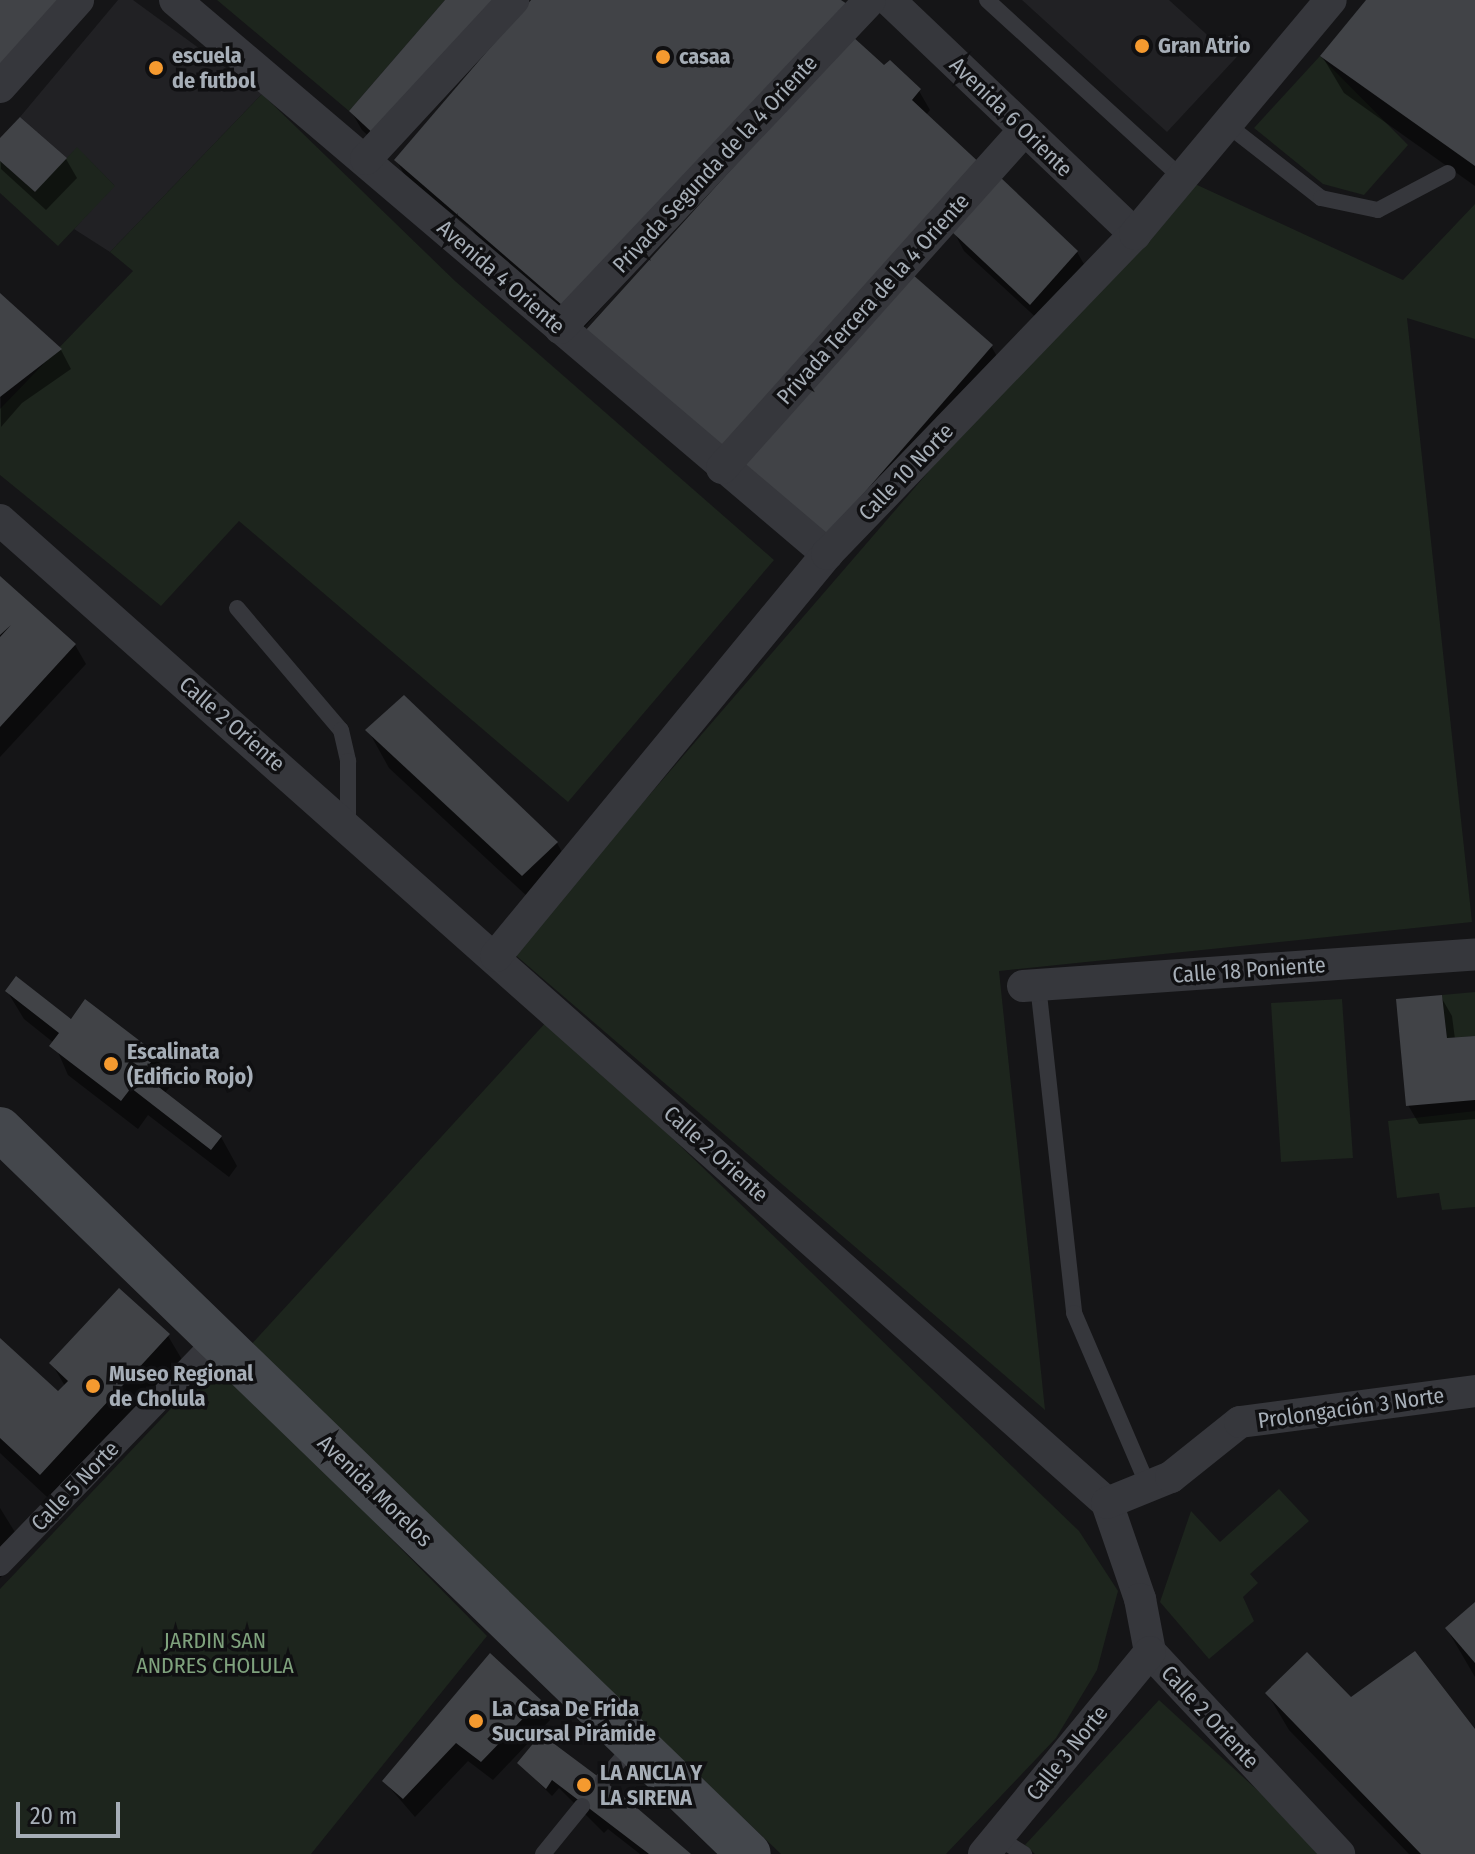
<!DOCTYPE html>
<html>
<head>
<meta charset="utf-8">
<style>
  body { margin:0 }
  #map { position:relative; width:1475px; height:1854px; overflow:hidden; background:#151517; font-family:"Fira Sans Condensed",sans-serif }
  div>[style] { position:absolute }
  .built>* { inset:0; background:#212124 }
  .green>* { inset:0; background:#1d251d }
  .shadow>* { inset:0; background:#0007 }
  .building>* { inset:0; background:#414347 }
  .service>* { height:16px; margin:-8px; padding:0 8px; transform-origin:8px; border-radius:8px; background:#36373c }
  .pedestrian>* { height:24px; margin:-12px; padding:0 12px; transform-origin:12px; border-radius:12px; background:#36373c }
  .minor>* { height:32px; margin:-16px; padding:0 16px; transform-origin:16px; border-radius:16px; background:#36373c }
  .secondary>* { height:44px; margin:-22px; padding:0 22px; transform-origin:22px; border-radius:22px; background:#44474c }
  .dots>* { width:22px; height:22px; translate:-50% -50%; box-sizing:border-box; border:4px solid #101012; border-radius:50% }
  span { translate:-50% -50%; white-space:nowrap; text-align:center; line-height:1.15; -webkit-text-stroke:7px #101012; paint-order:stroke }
  .poi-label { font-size:22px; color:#a6aeb7; font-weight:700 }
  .left { translate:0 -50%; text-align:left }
  .street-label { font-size:22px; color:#a6aeb7 }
  .park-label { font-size:22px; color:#7fa27d }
  .scale { position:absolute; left:16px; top:1802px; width:104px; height:36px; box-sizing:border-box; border:4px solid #a6aeb7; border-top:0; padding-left:10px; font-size:24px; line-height:28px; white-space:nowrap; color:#a6aeb7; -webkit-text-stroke:6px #101012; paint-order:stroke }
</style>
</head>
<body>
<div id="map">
  <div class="built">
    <i style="clip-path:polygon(118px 0,133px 0,262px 94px,110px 252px,74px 229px,114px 185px,77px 148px,67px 158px,20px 117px)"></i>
    <i style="clip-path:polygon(1022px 0,1169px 0,1216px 43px,1233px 34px,1247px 46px,1167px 132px)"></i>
  </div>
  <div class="green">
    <i style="clip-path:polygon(217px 0,445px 0,349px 111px)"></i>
    <i style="clip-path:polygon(1320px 56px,1408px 145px,1364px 195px,1323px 184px,1254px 128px)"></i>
    <i style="clip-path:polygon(262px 94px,455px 281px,774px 560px,568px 802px,239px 521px,161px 606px,0 475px,0 409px,133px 271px,110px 252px)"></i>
    <i style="clip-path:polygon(77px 147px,115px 186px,58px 246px,0 193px,0 161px,35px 192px)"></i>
    <i style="clip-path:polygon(1182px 178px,1403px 280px,1475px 204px,1475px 339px,1407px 318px,1472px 922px,999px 971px,1045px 1410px,513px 953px)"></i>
    <i style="clip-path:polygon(1475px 992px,1475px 1036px,1447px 1038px,1442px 995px)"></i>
    <i style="clip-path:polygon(1342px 999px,1353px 1158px,1281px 1162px,1271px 1003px)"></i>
    <i style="clip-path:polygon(549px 1019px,1079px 1531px,1118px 1591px,1097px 1670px,1056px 1738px,946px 1854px,781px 1854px,249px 1347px)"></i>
    <i style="clip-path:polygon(1475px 1111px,1475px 1207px,1442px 1210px,1439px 1193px,1397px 1198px,1388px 1121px)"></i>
    <i style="clip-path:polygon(216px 1361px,487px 1636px,311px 1854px,0 1854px,0 1589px)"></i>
    <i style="clip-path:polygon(1279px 1489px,1309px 1521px,1250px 1574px,1258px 1583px,1243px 1597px,1254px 1621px,1209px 1659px,1160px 1602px,1191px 1511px,1220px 1542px)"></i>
    <i style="clip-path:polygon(1159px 1700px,1327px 1854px,1035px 1854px,1025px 1845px)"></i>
  </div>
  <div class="shadow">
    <i style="clip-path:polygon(447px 0,838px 0,682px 217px,582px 330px,484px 248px,472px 229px,407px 179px,396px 160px,493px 46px,390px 156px,362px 130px,351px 111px)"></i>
    <i style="clip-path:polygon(1369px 0,1475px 0,1475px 186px,1344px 93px,1322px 56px)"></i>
    <i style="clip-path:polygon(884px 68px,919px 91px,930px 110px,926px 115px,1077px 252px,1088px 271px,1042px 323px,964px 251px,954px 232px,913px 278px,991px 346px,1002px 365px,835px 557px)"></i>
    <i style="clip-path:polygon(0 140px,66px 159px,77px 178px,46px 210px,1px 169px)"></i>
    <i style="clip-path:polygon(0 296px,61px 350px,71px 369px,22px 403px,1px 427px)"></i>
    <i style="clip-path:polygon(0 579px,75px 645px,86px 664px,0 757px)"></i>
    <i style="clip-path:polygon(368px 730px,557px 843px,578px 880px,544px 912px,389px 768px)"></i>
    <i style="clip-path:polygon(7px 991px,155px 1055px,172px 1084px,164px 1094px,221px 1137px,237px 1166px,229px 1177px,148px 1115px,138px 1129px,68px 1075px,54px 1043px,24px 1019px)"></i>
    <i style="clip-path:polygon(1441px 997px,1452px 1016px,1455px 1039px,1475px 1038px,1475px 1119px,1419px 1124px,1408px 1105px)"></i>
    <i style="clip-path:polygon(168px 1336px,190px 1373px,62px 1511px,0 1453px,0 1340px,58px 1394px,65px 1386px,52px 1364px)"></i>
    <i style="clip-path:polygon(0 1508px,26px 1550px,0 1578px)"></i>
    <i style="clip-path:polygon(1475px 1604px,1475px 1677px,1447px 1629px)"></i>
    <i style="clip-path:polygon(490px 1656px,539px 1701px,550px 1720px,493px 1780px,468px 1761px,415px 1817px,384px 1781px)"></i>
    <i style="clip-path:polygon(1267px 1693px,1351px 1700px,1475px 1732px,1475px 1854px,1409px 1854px,1289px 1730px)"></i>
    <i style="clip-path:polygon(542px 1737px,688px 1854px,640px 1854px,608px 1829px,604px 1833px,559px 1788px,552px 1796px,519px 1763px)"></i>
  </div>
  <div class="building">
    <i style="clip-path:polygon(0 0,61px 0,0 75px)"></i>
    <i style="clip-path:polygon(445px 0,506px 0,378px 138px,349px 111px)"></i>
    <i style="clip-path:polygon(531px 0,841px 0,850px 6px,570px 312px,394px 160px)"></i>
    <i style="clip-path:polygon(1366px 0,1475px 0,1475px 166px,1320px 56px)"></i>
    <i style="clip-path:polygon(852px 36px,884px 65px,890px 60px,921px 89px,912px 100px,984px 167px,726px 456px,585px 331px)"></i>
    <i style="clip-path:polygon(20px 117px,67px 158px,35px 192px,0 161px,0 138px)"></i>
    <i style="clip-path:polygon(1000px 177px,1078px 251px,1030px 305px,951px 231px)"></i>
    <i style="clip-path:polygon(912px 274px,993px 345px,824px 539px,744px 465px)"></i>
    <i style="clip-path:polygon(0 293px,62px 349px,0 397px)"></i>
    <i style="clip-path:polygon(0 576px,76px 644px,0 727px,0 637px,11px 625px,0 635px)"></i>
    <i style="clip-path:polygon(404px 695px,558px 842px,522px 876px,365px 730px)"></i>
    <i style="clip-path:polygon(16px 976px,71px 1019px,85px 999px,157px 1054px,142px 1074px,222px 1136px,211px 1150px,131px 1088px,121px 1101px,49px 1046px,59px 1033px,5px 991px)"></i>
    <i style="clip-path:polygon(1442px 995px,1447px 1038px,1475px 1036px,1475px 1100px,1406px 1106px,1396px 999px)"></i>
    <i style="clip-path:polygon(119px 1288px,170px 1334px,40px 1475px,0 1438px,0 1338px,58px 1391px,68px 1381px,49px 1363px)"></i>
    <i style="clip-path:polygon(1475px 1602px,1475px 1663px,1445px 1628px)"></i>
    <i style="clip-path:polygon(1415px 1651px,1475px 1729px,1475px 1854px,1421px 1854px,1265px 1693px,1307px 1652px,1351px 1697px)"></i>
    <i style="clip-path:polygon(490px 1653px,541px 1700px,481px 1762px,456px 1743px,403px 1799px,382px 1781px)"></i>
    <i style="clip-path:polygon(541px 1734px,616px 1790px,691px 1854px,649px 1854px,552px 1780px,546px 1789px,517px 1763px)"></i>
  </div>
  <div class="service">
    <i style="left:987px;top:0;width:264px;rotate:42.4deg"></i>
    <i style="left:1225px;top:123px;width:122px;rotate:38deg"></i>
    <i style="left:1321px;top:198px;width:58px;rotate:11.9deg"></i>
    <i style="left:1378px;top:210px;width:79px;rotate:-27.9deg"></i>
    <i style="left:237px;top:608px;width:160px;rotate:49.6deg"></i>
    <i style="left:341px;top:730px;width:32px;rotate:77deg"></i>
    <i style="left:348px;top:761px;width:65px;rotate:90deg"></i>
    <i style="left:1038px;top:985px;width:330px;rotate:83.7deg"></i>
    <i style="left:1074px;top:1313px;width:188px;rotate:66.8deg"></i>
    <i style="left:603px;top:1780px;width:48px;rotate:-49.3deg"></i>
    <i style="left:997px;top:1837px;width:32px;rotate:32deg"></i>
    <i style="left:543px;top:1854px;width:62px;rotate:-50.9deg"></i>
  </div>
  <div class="pedestrian">
    <i style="left:0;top:1564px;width:314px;rotate:-46deg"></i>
  </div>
  <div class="minor">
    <i style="left:175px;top:0;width:856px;rotate:40.35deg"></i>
    <i style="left:889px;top:0;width:340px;rotate:43.6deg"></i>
    <i style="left:0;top:87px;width:117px;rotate:-48.1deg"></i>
    <i style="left:366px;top:159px;width:217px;rotate:-47.2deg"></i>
    <i style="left:560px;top:328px;width:451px;rotate:-46.6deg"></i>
    <i style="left:722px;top:468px;width:453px;rotate:-48.2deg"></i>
    <i style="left:0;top:520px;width:1480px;rotate:41.6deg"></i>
    <i style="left:1107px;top:1503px;width:102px;rotate:71deg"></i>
    <i style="left:1140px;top:1599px;width:54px;rotate:79.3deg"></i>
    <i style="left:1150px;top:1652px;width:277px;rotate:46.9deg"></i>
    <i style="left:496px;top:956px;width:521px;rotate:-50.53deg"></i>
    <i style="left:827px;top:554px;width:444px;rotate:-46.1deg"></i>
    <i style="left:1135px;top:234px;width:305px;rotate:-50.1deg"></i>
    <i style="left:1023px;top:986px;width:453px;rotate:-4deg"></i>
    <i style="left:1107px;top:1503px;width:69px;rotate:-22.1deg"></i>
    <i style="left:1171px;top:1477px;width:88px;rotate:-38.6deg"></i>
    <i style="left:1240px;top:1422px;width:237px;rotate:-7.5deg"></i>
    <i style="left:984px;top:1854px;width:261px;rotate:-50.6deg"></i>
  </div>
  <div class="secondary">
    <i style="left:0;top:1129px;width:1042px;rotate:44.07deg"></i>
  </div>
  <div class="dots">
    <i style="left:1142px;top:46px;background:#f59a2f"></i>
    <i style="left:663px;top:57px;background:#f59a2f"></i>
    <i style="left:156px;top:68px;background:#f59a2f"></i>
    <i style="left:111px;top:1064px;background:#f59a2f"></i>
    <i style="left:93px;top:1386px;background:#f59a2f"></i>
    <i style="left:476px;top:1721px;background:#f59a2f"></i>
    <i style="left:584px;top:1785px;background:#f59a2f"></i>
  </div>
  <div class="poi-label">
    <span class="left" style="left:1158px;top:46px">Gran Atrio</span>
    <span class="left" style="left:172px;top:68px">escuela<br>de futbol</span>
    <span class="left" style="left:679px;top:57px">casaa</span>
    <span class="left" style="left:127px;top:1064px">Escalinata<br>(Edificio Rojo)</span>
    <span class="left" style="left:109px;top:1386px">Museo Regional<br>de Cholula</span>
    <span class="left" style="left:492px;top:1721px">La Casa De Frida<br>Sucursal Pirámide</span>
    <span class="left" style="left:600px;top:1785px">LA ANCLA Y<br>LA SIRENA</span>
  </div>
  <div class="street-label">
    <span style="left:1011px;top:117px;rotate:44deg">Avenida 6 Oriente</span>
    <span style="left:715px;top:164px;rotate:-47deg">Privada Segunda de la 4 Oriente</span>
    <span style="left:501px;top:277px;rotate:41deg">Avenida 4 Oriente</span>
    <span style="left:873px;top:299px;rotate:-48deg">Privada Tercera de la 4 Oriente</span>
    <span style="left:906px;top:472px;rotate:-46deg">Calle 10 Norte</span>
    <span style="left:232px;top:724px;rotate:41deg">Calle 2 Oriente</span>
    <span style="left:1249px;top:970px;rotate:-4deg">Calle 18 Poniente</span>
    <span style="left:716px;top:1154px;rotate:42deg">Calle 2 Oriente</span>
    <span style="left:1351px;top:1408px;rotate:-8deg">Prolongación 3 Norte</span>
    <span style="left:75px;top:1486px;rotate:-46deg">Calle 5 Norte</span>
    <span style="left:375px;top:1491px;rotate:44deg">Avenida Morelos</span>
    <span style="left:1210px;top:1717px;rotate:47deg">Calle 2 Oriente</span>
    <span style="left:1067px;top:1753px;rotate:-51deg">Calle 3 Norte</span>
  </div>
  <div class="park-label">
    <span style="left:215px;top:1653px">JARDIN SAN<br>ANDRES CHOLULA</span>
  </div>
  <div class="scale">20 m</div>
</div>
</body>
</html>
